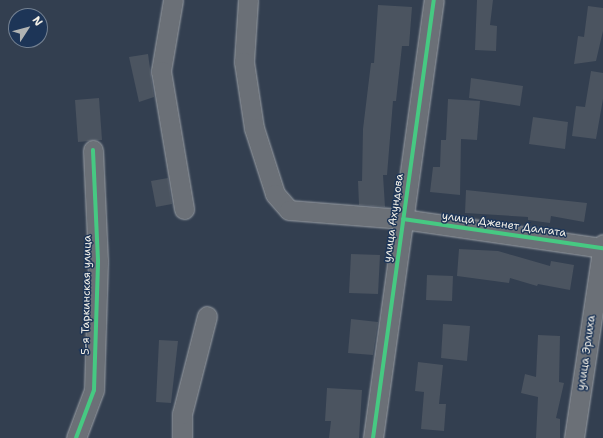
<!DOCTYPE html>
<html>
<head>
<meta charset="utf-8">
<style>
  body { margin:0 }
  #map { position:relative; width:603px; height:438px; overflow:hidden; background:#333f50; font-family:"Shantell Sans",sans-serif }
  div>[style] { position:absolute }
  .building>* { inset:0; background:#4b5460 }
  .roads { filter:drop-shadow(0 0 1px #9ba0a6) drop-shadow(0 0 1px #9ba0a6) }
  .minor>* { height:19px; margin:-9.5px; padding:0 9.5px; transform-origin:9.5px; border-radius:9.5px; background:#6b7077 }
  .cycleway>* { height:4px; margin:-2px; padding:0 2px; transform-origin:2px; border-radius:2px; background:#46c982 }
  span { translate:-50% -50%; white-space:nowrap; text-align:center; line-height:1.15; -webkit-text-stroke:3px #1d3557; paint-order:stroke }
  .street-label { font-size:11px; color:#f4f1e8 }
  .north { position:absolute; left:8px; top:8px; width:40px; height:40px; box-sizing:border-box; background:#1d3557; border:1px solid #738091; border-radius:50%; rotate:54deg; font-size:11px; font-weight:700; line-height:16px; text-align:center; color:#f4f1e8 }
  .north::after { content:''; display:block; margin:auto; width:14px; height:18px; background:#b0b3b3; clip-path:polygon(50% 0,100% 100%,50% 72%,0 100%) }
</style>
</head>
<body>
<div id="map">
  <div class="building">
    <i style="clip-path:polygon(477px 0,493px 0,490px 25px,497px 26px,496px 51px,475px 50px)"></i>
    <i style="clip-path:polygon(378px 5px,412px 7px,409px 46px,402px 46px,396px 101px,393px 101px,387px 175px,383px 175px,385px 207px,359px 205px,358px 181px,362px 181px,363px 129px,371px 63px,374px 63px)"></i>
    <i style="clip-path:polygon(588px 6px,603px 8px,603px 31px,596px 61px,574px 64px,578px 36px,584px 37px)"></i>
    <i style="clip-path:polygon(148px 54px,154px 97px,139px 102px,129px 57px)"></i>
    <i style="clip-path:polygon(591px 71px,603px 73px,603px 99px,596px 139px,572px 136px,576px 106px,585px 107px)"></i>
    <i style="clip-path:polygon(471px 78px,523px 86px,520px 106px,469px 98px)"></i>
    <i style="clip-path:polygon(99px 98px,102px 140px,78px 142px,75px 100px)"></i>
    <i style="clip-path:polygon(448px 99px,480px 101px,477px 140px,461px 139px,460px 195px,430px 192px,433px 167px,440px 167px,441px 140px,446px 140px)"></i>
    <i style="clip-path:polygon(533px 117px,568px 122px,565px 149px,529px 144px)"></i>
    <i style="clip-path:polygon(168px 178px,172px 204px,156px 207px,151px 181px)"></i>
    <i style="clip-path:polygon(466px 190px,587px 203px,584px 222px,551px 216px,550px 223px,528px 220px,528px 217px,465px 213px)"></i>
    <i style="clip-path:polygon(459px 249px,498px 251px,550px 266px,551px 261px,574px 265px,570px 290px,538px 284px,537px 286px,510px 278px,509px 283px,457px 276px)"></i>
    <i style="clip-path:polygon(351px 254px,380px 255px,378px 294px,349px 293px)"></i>
    <i style="clip-path:polygon(427px 275px,453px 276px,452px 301px,426px 300px)"></i>
    <i style="clip-path:polygon(351px 319px,378px 322px,373px 355px,348px 353px)"></i>
    <i style="clip-path:polygon(443px 324px,470px 326px,467px 361px,441px 358px)"></i>
    <i style="clip-path:polygon(538px 335px,560px 336px,559px 382px,564px 383px,556px 418px,560px 419px,560px 438px,536px 438px,538px 397px,521px 393px,525px 374px,536px 377px)"></i>
    <i style="clip-path:polygon(159px 340px,178px 341px,171px 403px,156px 402px)"></i>
    <i style="clip-path:polygon(418px 362px,443px 365px,439px 404px,446px 404px,444px 431px,421px 429px,424px 392px,415px 391px)"></i>
    <i style="clip-path:polygon(327px 388px,362px 390px,359px 438px,329px 438px,331px 421px,325px 421px)"></i>
  </div>
  <div class="roads">
    <div class="minor">
      <i style="left:173px;top:0;width:72px;rotate:99.6deg"></i>
      <i style="left:161px;top:71px;width:140px;rotate:80.5deg"></i>
      <i style="left:248px;top:0;width:62px;rotate:93.7deg"></i>
      <i style="left:244px;top:62px;width:67px;rotate:81.4deg"></i>
      <i style="left:254px;top:128px;width:69px;rotate:72.3deg"></i>
      <i style="left:275px;top:194px;width:21px;rotate:49deg"></i>
      <i style="left:289px;top:210px;width:114px;rotate:4.5deg"></i>
      <i style="left:403px;top:219px;width:202px;rotate:8.3deg"></i>
      <i style="left:76px;top:438px;width:51px;rotate:-69.4deg"></i>
      <i style="left:94px;top:390px;width:129px;rotate:-88.2deg"></i>
      <i style="left:98px;top:261px;width:111px;rotate:-92.6deg"></i>
      <i style="left:182px;top:438px;width:24px;rotate:-90deg"></i>
      <i style="left:182px;top:414px;width:101px;rotate:-75.7deg"></i>
      <i style="left:373px;top:438px;width:442px;rotate:-82.1deg"></i>
      <i style="left:574px;top:438px;width:196px;rotate:-81.5deg"></i>
    </div>
  </div>
  <div class="cycleway">
    <i style="left:403px;top:219px;width:202px;rotate:8.3deg"></i>
    <i style="left:76px;top:438px;width:51px;rotate:-69.4deg"></i>
    <i style="left:94px;top:390px;width:129px;rotate:-88.2deg"></i>
    <i style="left:98px;top:261px;width:111px;rotate:-92.6deg"></i>
    <i style="left:373px;top:438px;width:442px;rotate:-82.1deg"></i>
  </div>
  <div class="street-label">
    <span style="left:394px;top:218px;rotate:-82deg">улица Ахундова</span>
    <span style="left:504px;top:225px;rotate:8deg">улица Дженет Далгата</span>
    <span style="left:87px;top:295px;rotate:-89deg">5-я Таркинская улица</span>
    <span style="left:587px;top:353px;rotate:-82deg">улица Эрлиха</span>
  </div>
  <div class="north">N</div>
</div>
</body>
</html>
